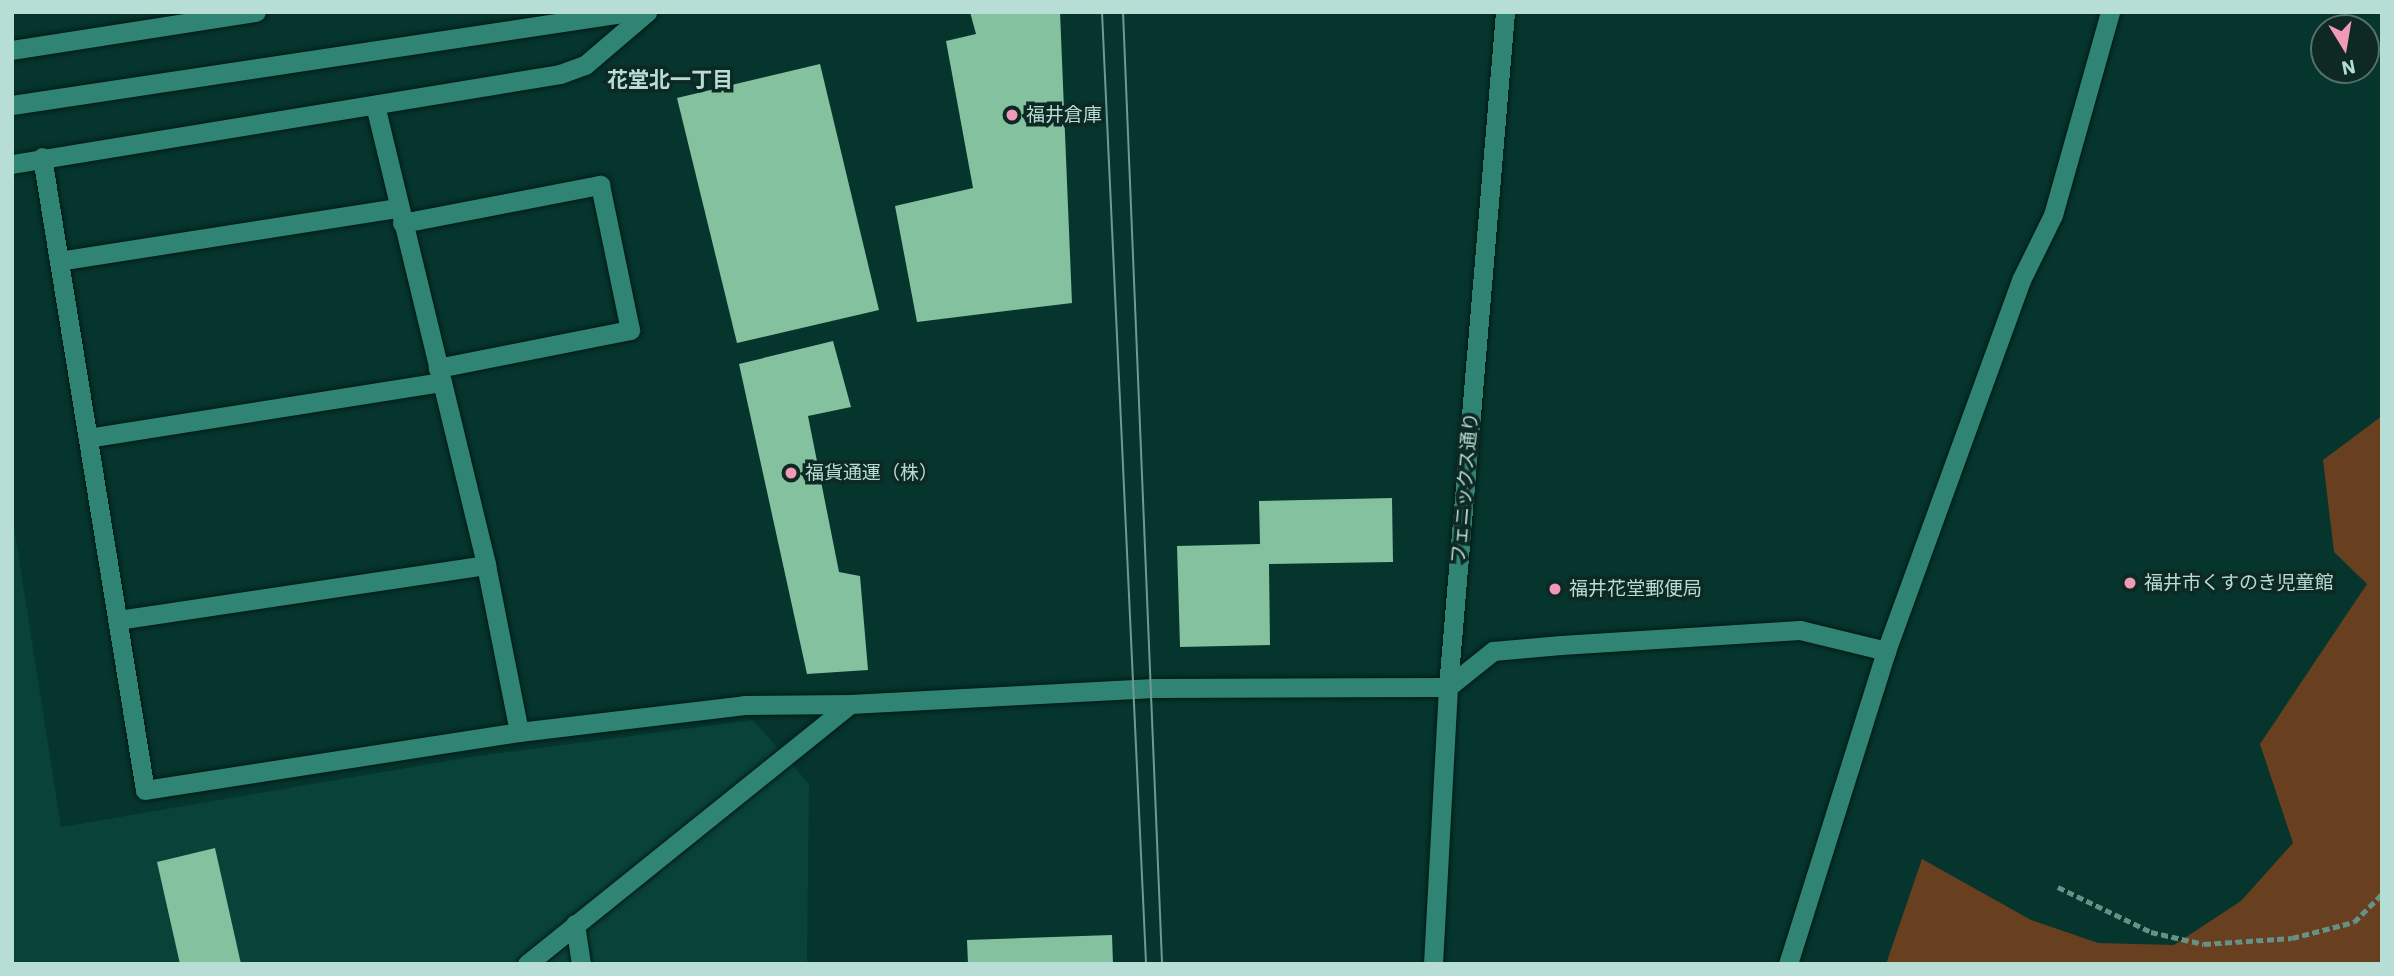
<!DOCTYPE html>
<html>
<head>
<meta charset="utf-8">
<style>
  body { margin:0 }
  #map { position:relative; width:2394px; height:976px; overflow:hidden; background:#05352d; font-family:"IBM Plex Sans","Noto Sans JP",sans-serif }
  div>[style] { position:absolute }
  .built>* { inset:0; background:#094238 }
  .green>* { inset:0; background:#68401f }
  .building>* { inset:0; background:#84c19e }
  .path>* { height:4.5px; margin-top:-2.25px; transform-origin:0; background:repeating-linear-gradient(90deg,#659187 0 7px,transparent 0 10.5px) }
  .roads { filter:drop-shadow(0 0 2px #011a15) drop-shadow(0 0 2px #011a15) }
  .service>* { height:19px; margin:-9.5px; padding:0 9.5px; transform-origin:9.5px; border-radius:9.5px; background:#308474 }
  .minor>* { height:19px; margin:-9.5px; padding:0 9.5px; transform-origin:9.5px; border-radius:9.5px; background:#308474 }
  .tertiary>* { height:19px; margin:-9.5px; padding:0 9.5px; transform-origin:9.5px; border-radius:9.5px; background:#308474 }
  .secondary>* { height:19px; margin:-9.5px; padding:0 9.5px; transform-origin:9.5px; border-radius:9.5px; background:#308474 }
  .tram>* { height:2px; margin:-1px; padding:0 1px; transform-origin:1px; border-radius:1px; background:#6f9a91 }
  .dots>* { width:19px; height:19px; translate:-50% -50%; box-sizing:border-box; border:4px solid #0e2823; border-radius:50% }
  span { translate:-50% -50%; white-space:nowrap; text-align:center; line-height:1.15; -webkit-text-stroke:7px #0e2823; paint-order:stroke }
  .poi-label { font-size:19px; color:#b7ded4 }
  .left { translate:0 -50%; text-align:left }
  .street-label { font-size:19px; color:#b7ded4 }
  .neighbourhood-label { font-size:21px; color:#b7ded4; font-weight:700 }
  .frame { position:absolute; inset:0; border:14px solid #b7ded4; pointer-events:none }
  .north { position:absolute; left:2310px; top:14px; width:70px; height:70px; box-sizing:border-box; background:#0e2823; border:2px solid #52716a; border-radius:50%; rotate:169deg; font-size:19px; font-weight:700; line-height:28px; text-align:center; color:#b7ded4 }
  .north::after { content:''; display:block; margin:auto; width:24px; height:32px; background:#f09ab7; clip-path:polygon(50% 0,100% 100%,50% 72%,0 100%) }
</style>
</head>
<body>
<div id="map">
  <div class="built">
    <i style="clip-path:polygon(12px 514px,61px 827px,470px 757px,753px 720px,809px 784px,807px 964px,12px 964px)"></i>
  </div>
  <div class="green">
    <i style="clip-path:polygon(2382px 416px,2382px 964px,1886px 964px,1922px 859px,2031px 920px,2098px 943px,2174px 945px,2241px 901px,2293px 843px,2260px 744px,2367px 584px,2334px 552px,2323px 460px)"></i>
  </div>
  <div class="building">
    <i style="clip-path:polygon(970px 12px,1060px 12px,1072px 303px,917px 322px,895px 206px,973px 188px,946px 41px,976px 34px)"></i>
    <i style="clip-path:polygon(820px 64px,879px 310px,737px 343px,677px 98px)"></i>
    <i style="clip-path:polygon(833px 341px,851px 407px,808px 416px,839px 572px,860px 576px,868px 670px,807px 674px,739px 364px)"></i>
    <i style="clip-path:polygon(1392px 498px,1393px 562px,1269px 564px,1270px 645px,1180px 647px,1177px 546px,1260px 544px,1259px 501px)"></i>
    <i style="clip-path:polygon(215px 848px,241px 964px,180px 964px,157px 862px)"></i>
    <i style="clip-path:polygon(1112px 935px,1113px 964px,968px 964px,967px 940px)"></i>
  </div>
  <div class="path">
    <i style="left:2058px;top:887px;width:103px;rotate:25.8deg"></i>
    <i style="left:2151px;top:932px;width:54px;rotate:12.8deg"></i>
    <i style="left:2204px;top:944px;width:88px;rotate:-3.9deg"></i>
    <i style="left:2292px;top:938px;width:64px;rotate:-14.5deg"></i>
    <i style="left:2354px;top:922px;width:40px;rotate:-45deg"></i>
  </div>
  <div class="roads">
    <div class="service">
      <i style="left:575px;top:924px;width:40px;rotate:81.5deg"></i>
      <i style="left:527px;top:964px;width:415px;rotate:-38.8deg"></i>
    </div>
    <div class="minor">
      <i style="left:12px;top:50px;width:247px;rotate:-8.9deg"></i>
      <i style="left:375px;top:105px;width:473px;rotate:76.4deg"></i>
      <i style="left:486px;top:565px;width:170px;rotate:78.8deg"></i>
      <i style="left:42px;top:157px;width:641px;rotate:80.76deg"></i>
      <i style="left:145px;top:790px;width:378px;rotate:-8.8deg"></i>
      <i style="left:519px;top:732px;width:227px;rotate:-6.8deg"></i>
      <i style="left:744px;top:705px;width:106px;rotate:-0.5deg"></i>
      <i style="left:12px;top:164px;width:555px;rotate:-9.33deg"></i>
      <i style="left:560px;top:74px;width:27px;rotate:-20deg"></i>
      <i style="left:585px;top:65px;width:82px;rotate:-40.5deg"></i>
      <i style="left:402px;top:223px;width:202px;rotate:-10.9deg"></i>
      <i style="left:600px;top:185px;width:148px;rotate:78.3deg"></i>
      <i style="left:630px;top:330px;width:196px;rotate:168.8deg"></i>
      <i style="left:59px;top:261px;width:343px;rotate:-8.9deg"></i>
      <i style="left:88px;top:438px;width:357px;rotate:-9deg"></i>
      <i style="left:118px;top:620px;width:372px;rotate:-8.5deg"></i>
      <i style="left:1448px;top:687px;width:58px;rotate:-38.7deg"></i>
      <i style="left:1493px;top:651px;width:68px;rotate:-5deg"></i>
      <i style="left:1561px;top:645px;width:239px;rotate:-3.6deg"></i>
      <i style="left:1800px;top:630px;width:89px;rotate:13.7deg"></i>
      <i style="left:1788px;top:964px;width:328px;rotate:-72.6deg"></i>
      <i style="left:1886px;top:651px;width:395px;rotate:-70deg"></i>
      <i style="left:2021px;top:280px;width:72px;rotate:-63.8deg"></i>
      <i style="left:2053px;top:215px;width:211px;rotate:-74.3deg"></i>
    </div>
    <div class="tertiary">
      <i style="left:12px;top:105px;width:624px;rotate:-8.57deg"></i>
      <i style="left:850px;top:704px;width:304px;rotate:-3deg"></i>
      <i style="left:1154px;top:688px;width:294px;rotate:-0.2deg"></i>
    </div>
    <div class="secondary">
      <i style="left:1433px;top:964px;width:277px;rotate:-86.9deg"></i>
      <i style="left:1448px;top:687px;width:677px;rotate:-85.17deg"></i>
    </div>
  </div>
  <div class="tram">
    <i style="left:1102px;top:12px;width:953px;rotate:87.35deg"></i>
    <i style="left:1123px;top:12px;width:953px;rotate:87.65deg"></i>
  </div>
  <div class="dots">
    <i style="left:1012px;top:115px;background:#f09ab7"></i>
    <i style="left:791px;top:473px;background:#f09ab7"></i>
    <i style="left:2130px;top:583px;background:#f09ab7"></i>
    <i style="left:1555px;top:589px;background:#f09ab7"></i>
  </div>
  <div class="poi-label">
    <span class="left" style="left:1026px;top:115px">福井倉庫</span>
    <span class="left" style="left:805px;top:473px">福貨通運（株）</span>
    <span class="left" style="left:2144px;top:583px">福井市くすのき児童館</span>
    <span class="left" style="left:1569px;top:589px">福井花堂郵便局</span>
  </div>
  <div class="street-label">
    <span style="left:1465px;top:488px;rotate:-85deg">フェニックス通り</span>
  </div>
  <div class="neighbourhood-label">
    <span style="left:670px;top:79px">花堂北一丁目</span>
  </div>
  <div class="frame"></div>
  <div class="north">N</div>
</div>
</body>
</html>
